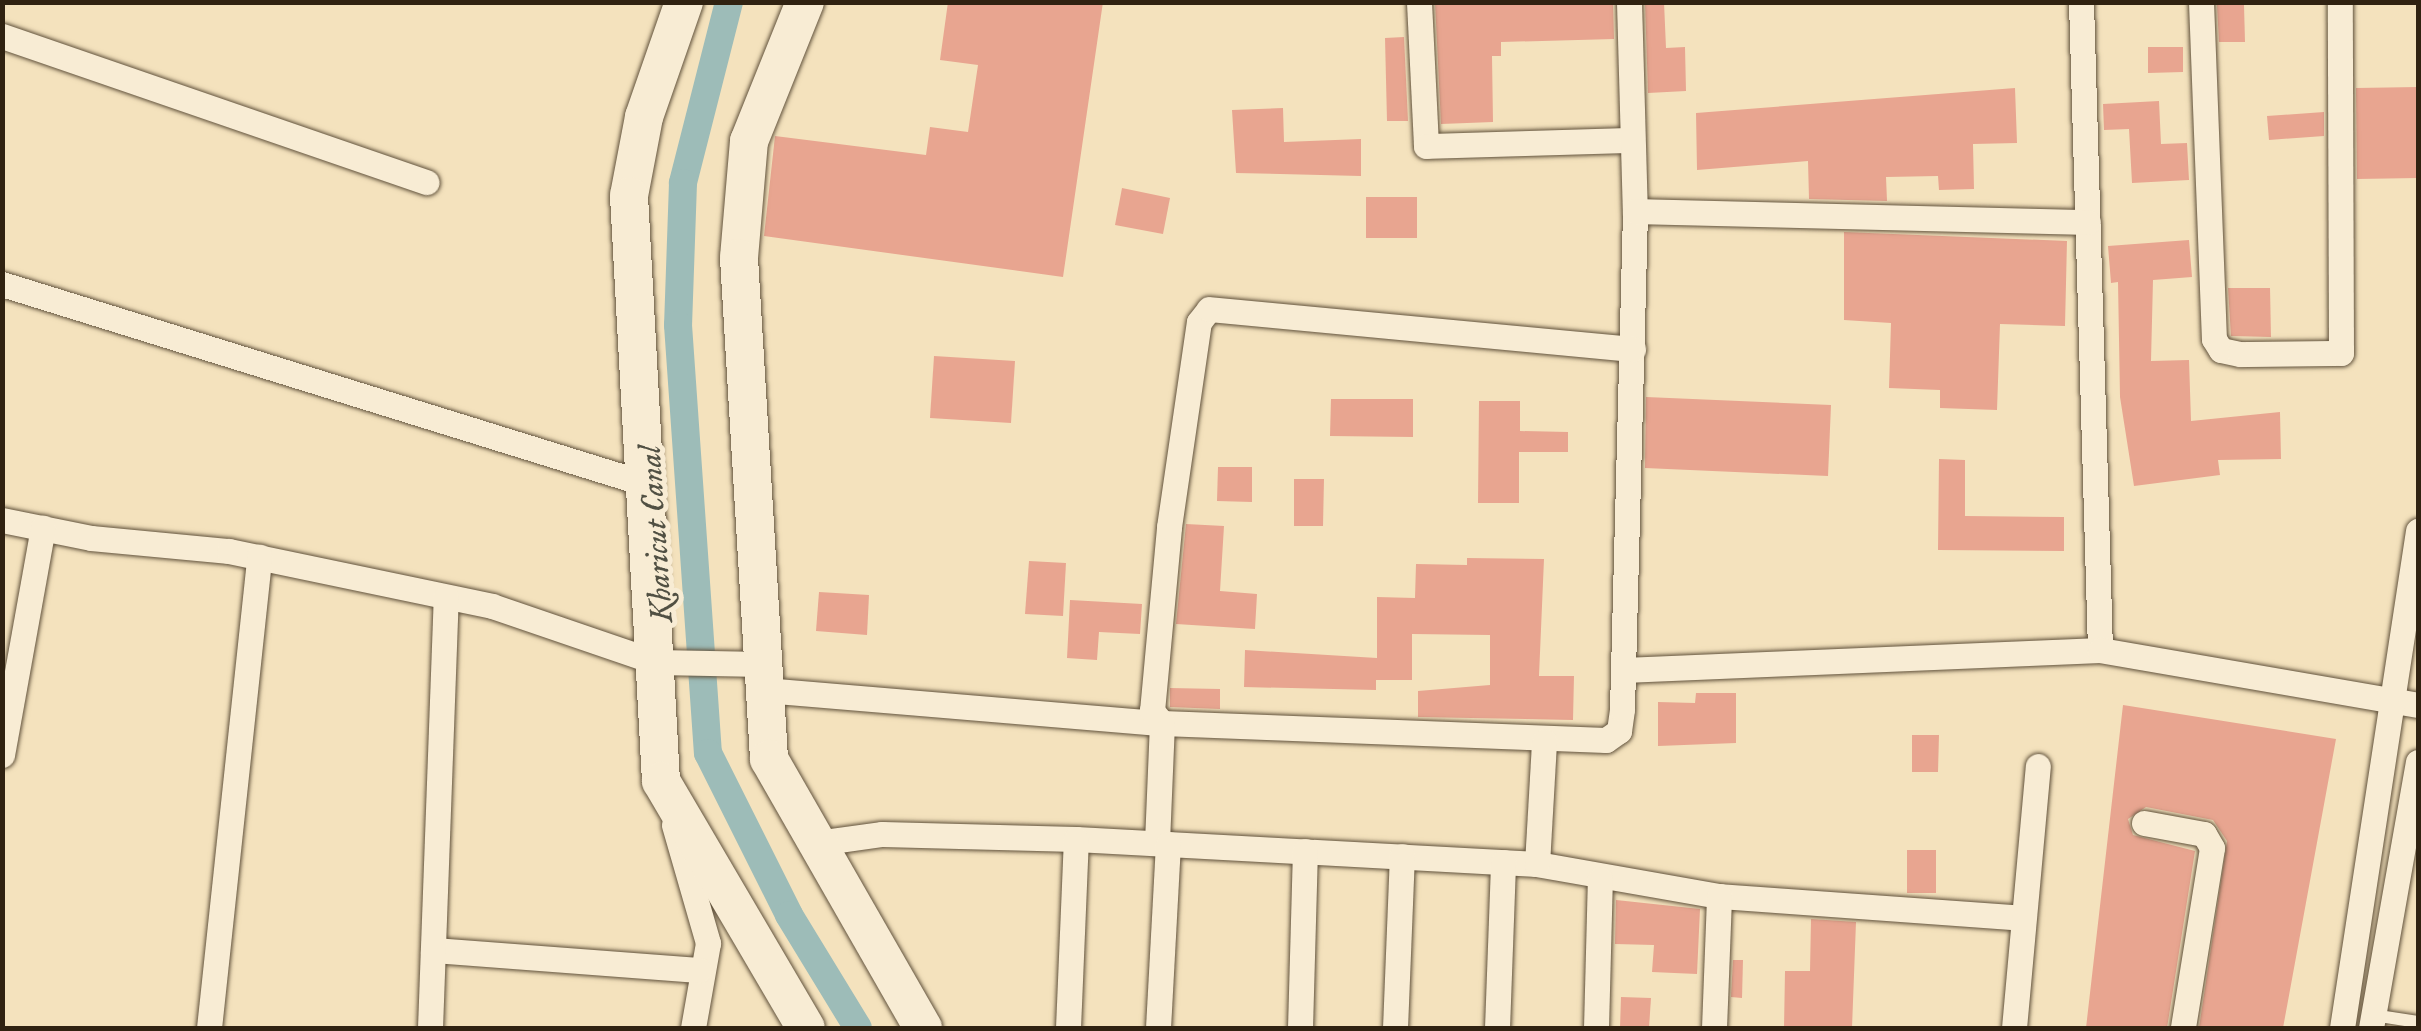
<!DOCTYPE html>
<html>
<head>
<meta charset="utf-8">
<style>
  body { margin:0 }
  #map { position:relative; width:2421px; height:1031px; overflow:hidden; background:#f4e2bd; font-family:"IM FELL English",serif }
  div>[style] { position:absolute }
  .canal>* { height:28px; margin:-14px; padding:0 14px; transform-origin:14px; border-radius:14px; background:#9dbcb8 }
  .building>* { inset:0; background:#e8a590 }
  .roads { filter:drop-shadow(0 0 2px #61523c) drop-shadow(0 0 2px #61523c) }
  .lane>* { height:12px; margin:-6px; padding:0 6px; transform-origin:6px; border-radius:6px; background:#f8ecd4 }
  .street>* { height:25px; margin:-12.5px; padding:0 12.5px; transform-origin:12.5px; border-radius:12.5px; background:#f8ecd4 }
  .secondary>* { height:38px; margin:-19px; padding:0 19px; transform-origin:19px; border-radius:19px; background:#f8ecd4 }
  span { translate:-50% -50%; white-space:nowrap; text-align:center; line-height:1.15; -webkit-text-stroke:10px #f8ecd4; paint-order:stroke }
  .water-label { font-size:32px; color:#515043; font-style:italic }
  .frame { position:absolute; inset:0; border:5px solid #302211; pointer-events:none }
</style>
</head>
<body>
<div id="map">
  <div class="canal">
    <i style="left:729px;top:2px;width:187px;rotate:104.3deg"></i>
    <i style="left:683px;top:183px;width:142px;rotate:92deg"></i>
    <i style="left:678px;top:325px;width:429px;rotate:86deg"></i>
    <i style="left:708px;top:753px;width:181px;rotate:63.4deg"></i>
    <i style="left:789px;top:915px;width:132px;rotate:58.6deg"></i>
  </div>
  <div class="building">
    <i style="clip-path:polygon(948px 2px,1103px 2px,1063px 277px,764px 236px,775px 136px,926px 155px,930px 127px,968px 132px,978px 65px,940px 60px)"></i>
    <i style="clip-path:polygon(1435px 2px,1613px 2px,1614px 39px,1501px 42px,1501px 56px,1492px 56px,1493px 122px,1441px 124px)"></i>
    <i style="clip-path:polygon(1645px 2px,1664px 2px,1666px 48px,1685px 47px,1686px 91px,1648px 93px)"></i>
    <i style="clip-path:polygon(2217px 5px,2244px 5px,2245px 42px,2219px 42px)"></i>
    <i style="clip-path:polygon(1404px 37px,1408px 121px,1387px 121px,1385px 38px)"></i>
    <i style="clip-path:polygon(2148px 47px,2183px 47px,2183px 72px,2148px 73px)"></i>
    <i style="clip-path:polygon(2418px 87px,2418px 178px,2357px 179px,2356px 88px)"></i>
    <i style="clip-path:polygon(2015px 88px,2017px 143px,1973px 144px,1974px 189px,1939px 190px,1938px 176px,1886px 177px,1887px 201px,1809px 199px,1808px 161px,1697px 170px,1696px 113px)"></i>
    <i style="clip-path:polygon(2159px 101px,2161px 144px,2187px 143px,2189px 180px,2132px 183px,2129px 129px,2104px 130px,2103px 104px)"></i>
    <i style="clip-path:polygon(1283px 108px,1284px 142px,1361px 139px,1361px 176px,1236px 173px,1232px 110px)"></i>
    <i style="clip-path:polygon(2324px 112px,2324px 136px,2269px 140px,2267px 116px)"></i>
    <i style="clip-path:polygon(1122px 188px,1170px 198px,1163px 234px,1115px 225px)"></i>
    <i style="clip-path:polygon(1366px 197px,1417px 197px,1417px 238px,1366px 238px)"></i>
    <i style="clip-path:polygon(1844px 232px,2067px 241px,2065px 326px,2000px 324px,1997px 410px,1940px 408px,1940px 390px,1889px 388px,1891px 323px,1844px 320px)"></i>
    <i style="clip-path:polygon(2189px 240px,2192px 277px,2153px 280px,2151px 361px,2189px 360px,2191px 421px,2280px 412px,2281px 459px,2218px 460px,2220px 475px,2134px 486px,2120px 397px,2118px 282px,2111px 283px,2108px 246px)"></i>
    <i style="clip-path:polygon(2228px 288px,2270px 288px,2271px 337px,2231px 336px)"></i>
    <i style="clip-path:polygon(934px 356px,1015px 361px,1011px 423px,930px 418px)"></i>
    <i style="clip-path:polygon(1646px 397px,1831px 405px,1828px 476px,1645px 468px)"></i>
    <i style="clip-path:polygon(1331px 399px,1413px 399px,1413px 437px,1330px 436px)"></i>
    <i style="clip-path:polygon(1479px 401px,1520px 401px,1520px 431px,1568px 432px,1568px 452px,1519px 452px,1519px 503px,1478px 503px)"></i>
    <i style="clip-path:polygon(1939px 459px,1965px 460px,1965px 516px,2064px 517px,2064px 551px,1938px 550px)"></i>
    <i style="clip-path:polygon(1218px 467px,1252px 467px,1252px 502px,1217px 501px)"></i>
    <i style="clip-path:polygon(1294px 479px,1324px 479px,1323px 526px,1294px 526px)"></i>
    <i style="clip-path:polygon(1186px 524px,1224px 526px,1220px 591px,1257px 594px,1255px 629px,1176px 624px)"></i>
    <i style="clip-path:polygon(1467px 558px,1544px 559px,1539px 676px,1574px 676px,1573px 720px,1418px 717px,1418px 691px,1490px 685px,1490px 635px,1412px 634px,1412px 680px,1376px 680px,1376px 690px,1244px 687px,1245px 650px,1377px 658px,1377px 597px,1415px 598px,1416px 564px,1467px 565px)"></i>
    <i style="clip-path:polygon(1029px 561px,1066px 563px,1063px 616px,1025px 614px)"></i>
    <i style="clip-path:polygon(819px 592px,869px 595px,867px 635px,816px 631px)"></i>
    <i style="clip-path:polygon(1070px 600px,1142px 604px,1140px 634px,1099px 632px,1097px 660px,1067px 658px)"></i>
    <i style="clip-path:polygon(1170px 688px,1220px 689px,1220px 709px,1170px 707px)"></i>
    <i style="clip-path:polygon(1696px 693px,1736px 693px,1736px 743px,1658px 746px,1658px 702px,1695px 703px)"></i>
    <i style="clip-path:polygon(2123px 705px,2336px 739px,2283px 1028px,2199px 1028px,2227px 841px,2213px 820px,2146px 807px,2128px 819px,2133px 835px,2195px 851px,2167px 1028px,2086px 1028px)"></i>
    <i style="clip-path:polygon(1912px 735px,1939px 735px,1938px 772px,1912px 772px)"></i>
    <i style="clip-path:polygon(1907px 850px,1936px 850px,1936px 893px,1907px 893px)"></i>
    <i style="clip-path:polygon(1616px 900px,1700px 909px,1697px 974px,1652px 972px,1654px 945px,1615px 944px)"></i>
    <i style="clip-path:polygon(1811px 919px,1856px 922px,1852px 1028px,1784px 1028px,1785px 971px,1810px 971px)"></i>
    <i style="clip-path:polygon(1733px 960px,1743px 960px,1742px 998px,1731px 997px)"></i>
    <i style="clip-path:polygon(1621px 997px,1651px 998px,1649px 1028px,1620px 1028px)"></i>
  </div>
  <div class="roads">
    <div class="lane">
      <i style="left:2373px;top:1015px;width:46px;rotate:8.8deg"></i>
    </div>
    <div class="street">
      <i style="left:1419px;top:2px;width:144px;rotate:87.2deg"></i>
      <i style="left:1426px;top:146px;width:206px;rotate:-1.7deg"></i>
      <i style="left:1629px;top:2px;width:209px;rotate:88.4deg"></i>
      <i style="left:2081px;top:2px;width:648px;rotate:88.32deg"></i>
      <i style="left:2201px;top:2px;width:337px;rotate:87.8deg"></i>
      <i style="left:2214px;top:339px;width:13px;rotate:58deg"></i>
      <i style="left:2221px;top:350px;width:19px;rotate:12deg"></i>
      <i style="left:2240px;top:354px;width:101px;rotate:-0.6deg"></i>
      <i style="left:2341px;top:353px;width:351px;rotate:-90.2deg"></i>
      <i style="left:2px;top:36px;width:449px;rotate:19deg"></i>
      <i style="left:2px;top:284px;width:668px;rotate:17.24deg"></i>
      <i style="left:2px;top:520px;width:91px;rotate:11.4deg"></i>
      <i style="left:91px;top:538px;width:139px;rotate:5.4deg"></i>
      <i style="left:229px;top:551px;width:269px;rotate:11.8deg"></i>
      <i style="left:492px;top:606px;width:173px;rotate:18.9deg"></i>
      <i style="left:656px;top:662px;width:107px;rotate:1.1deg"></i>
      <i style="left:1624px;top:670px;width:476px;rotate:-2.4deg"></i>
      <i style="left:2100px;top:650px;width:323px;rotate:9.8deg"></i>
      <i style="left:765px;top:690px;width:398px;rotate:4.8deg"></i>
      <i style="left:1162px;top:723px;width:444px;rotate:2.2deg"></i>
      <i style="left:1606px;top:740px;width:16px;rotate:-35deg"></i>
      <i style="left:1619px;top:731px;width:22px;rotate:-82deg"></i>
      <i style="left:1622px;top:709px;width:498px;rotate:-88.5deg"></i>
      <i style="left:1635px;top:211px;width:453px;rotate:1.4deg"></i>
      <i style="left:2px;top:755px;width:231px;rotate:-79.8deg"></i>
      <i style="left:2144px;top:823px;width:61px;rotate:10.4deg"></i>
      <i style="left:2204px;top:834px;width:16px;rotate:60deg"></i>
      <i style="left:2212px;top:848px;width:182px;rotate:99.2deg"></i>
      <i style="left:674px;top:825px;width:123px;rotate:73.9deg"></i>
      <i style="left:708px;top:943px;width:86px;rotate:100deg"></i>
      <i style="left:1157px;top:842px;width:119px;rotate:-87.6deg"></i>
      <i style="left:1162px;top:723px;width:16px;rotate:-130deg"></i>
      <i style="left:1152px;top:711px;width:185px;rotate:-84.7deg"></i>
      <i style="left:1169px;top:527px;width:207px;rotate:-81.7deg"></i>
      <i style="left:1199px;top:322px;width:16px;rotate:-52deg"></i>
      <i style="left:1209px;top:309px;width:426px;rotate:5.4deg"></i>
      <i style="left:817px;top:843px;width:66px;rotate:-7.9deg"></i>
      <i style="left:882px;top:834px;width:194px;rotate:1.5deg"></i>
      <i style="left:1076px;top:839px;width:462px;rotate:3.1deg"></i>
      <i style="left:1537px;top:864px;width:185px;rotate:10deg"></i>
      <i style="left:1719px;top:896px;width:305px;rotate:4.1deg"></i>
      <i style="left:1537px;top:864px;width:123px;rotate:-86.7deg"></i>
      <i style="left:433px;top:950px;width:267px;rotate:4.3deg"></i>
      <i style="left:209px;top:1028px;width:474px;rotate:-83.9deg"></i>
      <i style="left:430px;top:1028px;width:431px;rotate:-87.9deg"></i>
      <i style="left:1068px;top:1028px;width:189px;rotate:-87.6deg"></i>
      <i style="left:1158px;top:1028px;width:184px;rotate:-86.9deg"></i>
      <i style="left:1300px;top:1028px;width:177px;rotate:-88.4deg"></i>
      <i style="left:1395px;top:1028px;width:172px;rotate:-87.7deg"></i>
      <i style="left:1497px;top:1028px;width:166px;rotate:-87.9deg"></i>
      <i style="left:1596px;top:1028px;width:149px;rotate:-88.5deg"></i>
      <i style="left:1714px;top:1028px;width:132px;rotate:-87.8deg"></i>
      <i style="left:2014px;top:1028px;width:263px;rotate:-84.8deg"></i>
      <i style="left:2342px;top:1028px;width:503px;rotate:-81.31deg"></i>
      <i style="left:2371px;top:1028px;width:270px;rotate:-80deg"></i>
    </div>
    <div class="secondary">
      <i style="left:684px;top:2px;width:122px;rotate:109.2deg"></i>
      <i style="left:644px;top:117px;width:80px;rotate:100.8deg"></i>
      <i style="left:629px;top:196px;width:586px;rotate:86.87deg"></i>
      <i style="left:661px;top:781px;width:286px;rotate:59.6deg"></i>
      <i style="left:805px;top:2px;width:150px;rotate:111.9deg"></i>
      <i style="left:749px;top:141px;width:117px;rotate:94.9deg"></i>
      <i style="left:739px;top:258px;width:502px;rotate:86.57deg"></i>
      <i style="left:769px;top:759px;width:310px;rotate:60.2deg"></i>
    </div>
  </div>
  <div class="water-label">
    <span style="left:658px;top:534px;rotate:-94deg">Kharicut Canal</span>
  </div>
  <div class="frame"></div>
</div>
</body>
</html>
